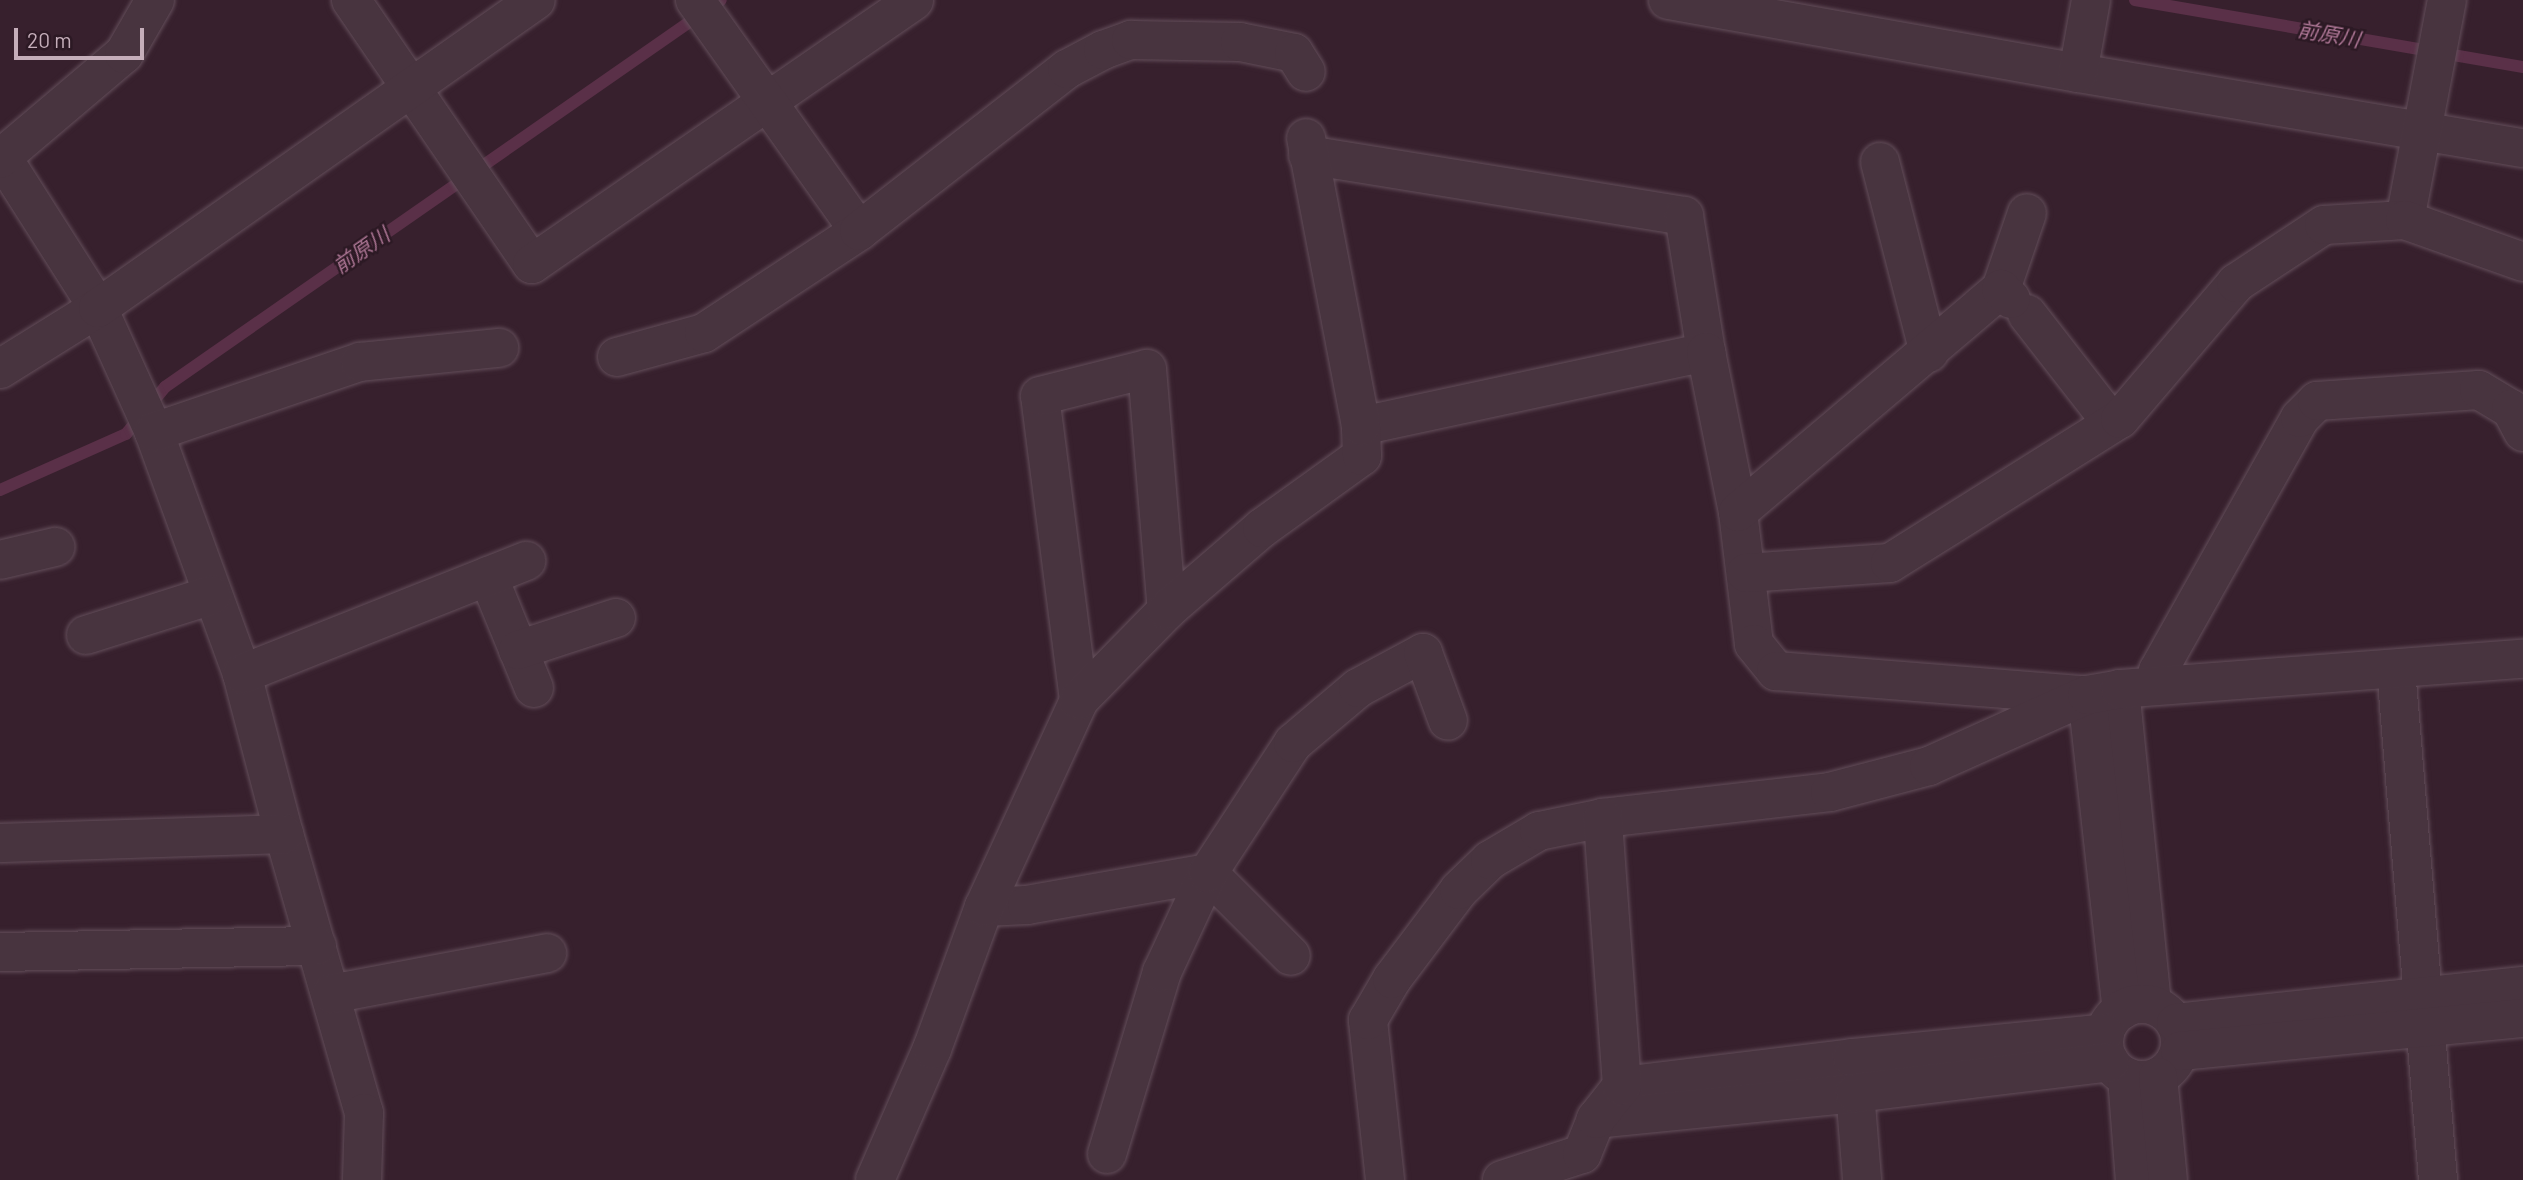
<!DOCTYPE html>
<html>
<head>
<meta charset="utf-8">
<style>
  body { margin:0 }
  #map { position:relative; width:2523px; height:1180px; overflow:hidden; background:#37202d; font-family:Barlow,"Noto Sans JP",sans-serif }
  div>[style] { position:absolute }
  .stream>* { height:12px; margin:-6px; padding:0 6px; transform-origin:6px; border-radius:6px; background:#5a3048 }
  .roads { filter:drop-shadow(0 0 2px #634e5a) drop-shadow(0 0 2px #634e5a) }
  .minor>* { height:38px; margin:-19px; padding:0 19px; transform-origin:19px; border-radius:19px; background:#48343f }
  .minor>.ring { margin:-19px; padding:0; box-sizing:content-box; background:none; border:38px solid #48343f; border-radius:50% }
  span { translate:-50% -50%; white-space:nowrap; text-align:center; line-height:1.15; -webkit-text-stroke:5px #2c1924; paint-order:stroke }
  .water-label { font-size:21px; color:#ad7695; font-style:italic }
  .scale { position:absolute; left:14px; top:28px; width:130px; height:32px; box-sizing:border-box; border:4px solid #c5aeba; border-top:0; padding-left:9px; font-size:21px; line-height:24px; white-space:nowrap; color:#c5aeba; -webkit-text-stroke:5px #2c1924; paint-order:stroke }
</style>
</head>
<body>
<div id="map">
  <div class="stream">
    <i style="left:2135px;top:0;width:394px;rotate:9.8deg"></i>
    <i style="left:0;top:490px;width:138px;rotate:-24deg"></i>
    <i style="left:126px;top:434px;width:61px;rotate:-50.3deg"></i>
    <i style="left:165px;top:387px;width:677px;rotate:-34.84deg"></i>
  </div>
  <div class="roads">
    <div class="minor">
      <i style="left:351px;top:0;width:320px;rotate:55.6deg"></i>
      <i style="left:532px;top:264px;width:464px;rotate:-34.6deg"></i>
      <i style="left:695px;top:0;width:283px;rotate:54.6deg"></i>
      <i style="left:1668px;top:0;width:416px;rotate:10.1deg"></i>
      <i style="left:2078px;top:73px;width:451px;rotate:9.6deg"></i>
      <i style="left:2078px;top:73px;width:74px;rotate:-79.9deg"></i>
      <i style="left:0;top:154px;width:183px;rotate:57.5deg"></i>
      <i style="left:98px;top:308px;width:136px;rotate:65.7deg"></i>
      <i style="left:154px;top:432px;width:258px;rotate:70deg"></i>
      <i style="left:242px;top:674px;width:165px;rotate:75.3deg"></i>
      <i style="left:284px;top:834px;width:290px;rotate:74deg"></i>
      <i style="left:364px;top:1113px;width:67px;rotate:91.7deg"></i>
      <i style="left:1308px;top:155px;width:381px;rotate:9.2deg"></i>
      <i style="left:1684px;top:216px;width:138px;rotate:80.8deg"></i>
      <i style="left:0;top:159px;width:162px;rotate:-40.3deg"></i>
      <i style="left:124px;top:54px;width:62px;rotate:-60.1deg"></i>
      <i style="left:1880px;top:162px;width:197px;rotate:75.6deg"></i>
      <i style="left:2405px;top:220px;width:224px;rotate:-79.2deg"></i>
      <i style="left:2001px;top:289px;width:80px;rotate:-71.1deg"></i>
      <i style="left:2027px;top:314px;width:138px;rotate:52.1deg"></i>
      <i style="left:617px;top:357px;width:90px;rotate:-15.4deg"></i>
      <i style="left:704px;top:333px;width:186px;rotate:-33.3deg"></i>
      <i style="left:859px;top:231px;width:264px;rotate:-37.9deg"></i>
      <i style="left:1067px;top:69px;width:41px;rotate:-27.8deg"></i>
      <i style="left:1103px;top:50px;width:30px;rotate:-20deg"></i>
      <i style="left:1131px;top:40px;width:109px;rotate:1.1deg"></i>
      <i style="left:1240px;top:42px;width:55px;rotate:11.5deg"></i>
      <i style="left:1294px;top:53px;width:22px;rotate:58deg"></i>
      <i style="left:0;top:369px;width:115px;rotate:-31.9deg"></i>
      <i style="left:98px;top:308px;width:535px;rotate:-35.11deg"></i>
      <i style="left:1361px;top:426px;width:353px;rotate:-12.1deg"></i>
      <i style="left:1706px;top:352px;width:163px;rotate:78.7deg"></i>
      <i style="left:1738px;top:512px;width:133px;rotate:83.1deg"></i>
      <i style="left:1754px;top:644px;width:35px;rotate:51deg"></i>
      <i style="left:1776px;top:671px;width:307px;rotate:4.5deg"></i>
      <i style="left:154px;top:432px;width:218px;rotate:-18.8deg"></i>
      <i style="left:360px;top:362px;width:140px;rotate:-5.8deg"></i>
      <i style="left:1738px;top:512px;width:345px;rotate:-40.3deg"></i>
      <i style="left:2001px;top:289px;width:14px;rotate:45deg"></i>
      <i style="left:0;top:560px;width:57px;rotate:-13.3deg"></i>
      <i style="left:1746px;top:573px;width:144px;rotate:-4deg"></i>
      <i style="left:1890px;top:563px;width:271px;rotate:-32.1deg"></i>
      <i style="left:2120px;top:419px;width:179px;rotate:-49.5deg"></i>
      <i style="left:2236px;top:283px;width:105px;rotate:-33.4deg"></i>
      <i style="left:2324px;top:225px;width:81px;rotate:-3.5deg"></i>
      <i style="left:2405px;top:220px;width:125px;rotate:19.6deg"></i>
      <i style="left:488px;top:576px;width:121px;rotate:67.7deg"></i>
      <i style="left:86px;top:635px;width:132px;rotate:-17.6deg"></i>
      <i style="left:518px;top:650px;width:103px;rotate:-18.1deg"></i>
      <i style="left:2396px;top:669px;width:513px;rotate:85.3deg"></i>
      <i style="left:242px;top:674px;width:306px;rotate:-21.7deg"></i>
      <i style="left:2158px;top:685px;width:14px;rotate:-90deg"></i>
      <i style="left:2158px;top:671px;width:290px;rotate:-60.7deg"></i>
      <i style="left:2300px;top:418px;width:24px;rotate:-45deg"></i>
      <i style="left:2317px;top:401px;width:162px;rotate:-3.9deg"></i>
      <i style="left:2479px;top:390px;width:37px;rotate:31deg"></i>
      <i style="left:2511px;top:409px;width:26px;rotate:62deg"></i>
      <i style="left:2120px;top:689px;width:317px;rotate:84.2deg"></i>
      <i style="left:2087px;top:695px;width:317px;rotate:83.7deg"></i>
      <i style="left:1079px;top:700px;width:306px;rotate:-97.3deg"></i>
      <i style="left:1040px;top:396px;width:110px;rotate:-14.2deg"></i>
      <i style="left:1147px;top:369px;width:242px;rotate:85.3deg"></i>
      <i style="left:0;top:843px;width:284px;rotate:-1.8deg"></i>
      <i style="left:984px;top:907px;width:43px;rotate:-2.7deg"></i>
      <i style="left:1027px;top:905px;width:184px;rotate:-10deg"></i>
      <i style="left:1208px;top:873px;width:117px;rotate:45deg"></i>
      <i style="left:0;top:952px;width:317px;rotate:-1.1deg"></i>
      <i style="left:331px;top:994px;width:220px;rotate:-10.7deg"></i>
      <i class="ring" style="left:2104px;top:1004px;width:38px;height:38px"></i>
      <i style="left:2176px;top:1023px;width:349px;rotate:-6.1deg"></i>
      <i style="left:2180px;top:1051px;width:345px;rotate:-5.5deg"></i>
      <i style="left:1853px;top:1067px;width:113px;rotate:85.4deg"></i>
      <i style="left:2127px;top:1077px;width:103px;rotate:85.6deg"></i>
      <i style="left:2158px;top:1077px;width:103px;rotate:84.5deg"></i>
      <i style="left:1622px;top:1086px;width:232px;rotate:-6.9deg"></i>
      <i style="left:1852px;top:1058px;width:254px;rotate:-5.6deg"></i>
      <i style="left:1596px;top:1119px;width:260px;rotate:-5.7deg"></i>
      <i style="left:1855px;top:1093px;width:257px;rotate:-6.9deg"></i>
      <i style="left:1107px;top:1154px;width:190px;rotate:-73.2deg"></i>
      <i style="left:1162px;top:972px;width:109px;rotate:-65.1deg"></i>
      <i style="left:1208px;top:873px;width:155px;rotate:-56.8deg"></i>
      <i style="left:1293px;top:743px;width:85px;rotate:-40.2deg"></i>
      <i style="left:1358px;top:688px;width:74px;rotate:-28.3deg"></i>
      <i style="left:1423px;top:653px;width:72px;rotate:69.8deg"></i>
      <i style="left:875px;top:1180px;width:143px;rotate:-66.5deg"></i>
      <i style="left:932px;top:1049px;width:151px;rotate:-69.9deg"></i>
      <i style="left:984px;top:907px;width:228px;rotate:-65.3deg"></i>
      <i style="left:1079px;top:700px;width:126px;rotate:-45.6deg"></i>
      <i style="left:1167px;top:610px;width:125px;rotate:-40.8deg"></i>
      <i style="left:1262px;top:528px;width:123px;rotate:-35.8deg"></i>
      <i style="left:1362px;top:456px;width:30px;rotate:-92deg"></i>
      <i style="left:1361px;top:426px;width:293px;rotate:-100.8deg"></i>
      <i style="left:1385px;top:1180px;width:161px;rotate:-96.1deg"></i>
      <i style="left:1368px;top:1020px;width:48px;rotate:-59.7deg"></i>
      <i style="left:1392px;top:979px;width:111px;rotate:-53deg"></i>
      <i style="left:1459px;top:890px;width:43px;rotate:-44.1deg"></i>
      <i style="left:1490px;top:860px;width:57px;rotate:-30.6deg"></i>
      <i style="left:1539px;top:831px;width:65px;rotate:-11.5deg"></i>
      <i style="left:1603px;top:818px;width:228px;rotate:-6.5deg"></i>
      <i style="left:1830px;top:792px;width:102px;rotate:-14.7deg"></i>
      <i style="left:1929px;top:766px;width:173px;rotate:-24.2deg"></i>
      <i style="left:2087px;top:695px;width:34px;rotate:-10deg"></i>
      <i style="left:2120px;top:689px;width:404px;rotate:-4.3deg"></i>
      <i style="left:1502px;top:1180px;width:84px;rotate:-18deg"></i>
      <i style="left:1582px;top:1154px;width:38px;rotate:-68deg"></i>
      <i style="left:1596px;top:1119px;width:42px;rotate:-51.8deg"></i>
      <i style="left:1622px;top:1086px;width:269px;rotate:-94.1deg"></i>
    </div>
  </div>
  <div class="water-label">
    <span style="left:2329px;top:34px;rotate:10deg">前原川</span>
    <span style="left:361px;top:250px;rotate:-35deg">前原川</span>
  </div>
  <div class="scale">20 m</div>
</div>
</body>
</html>
